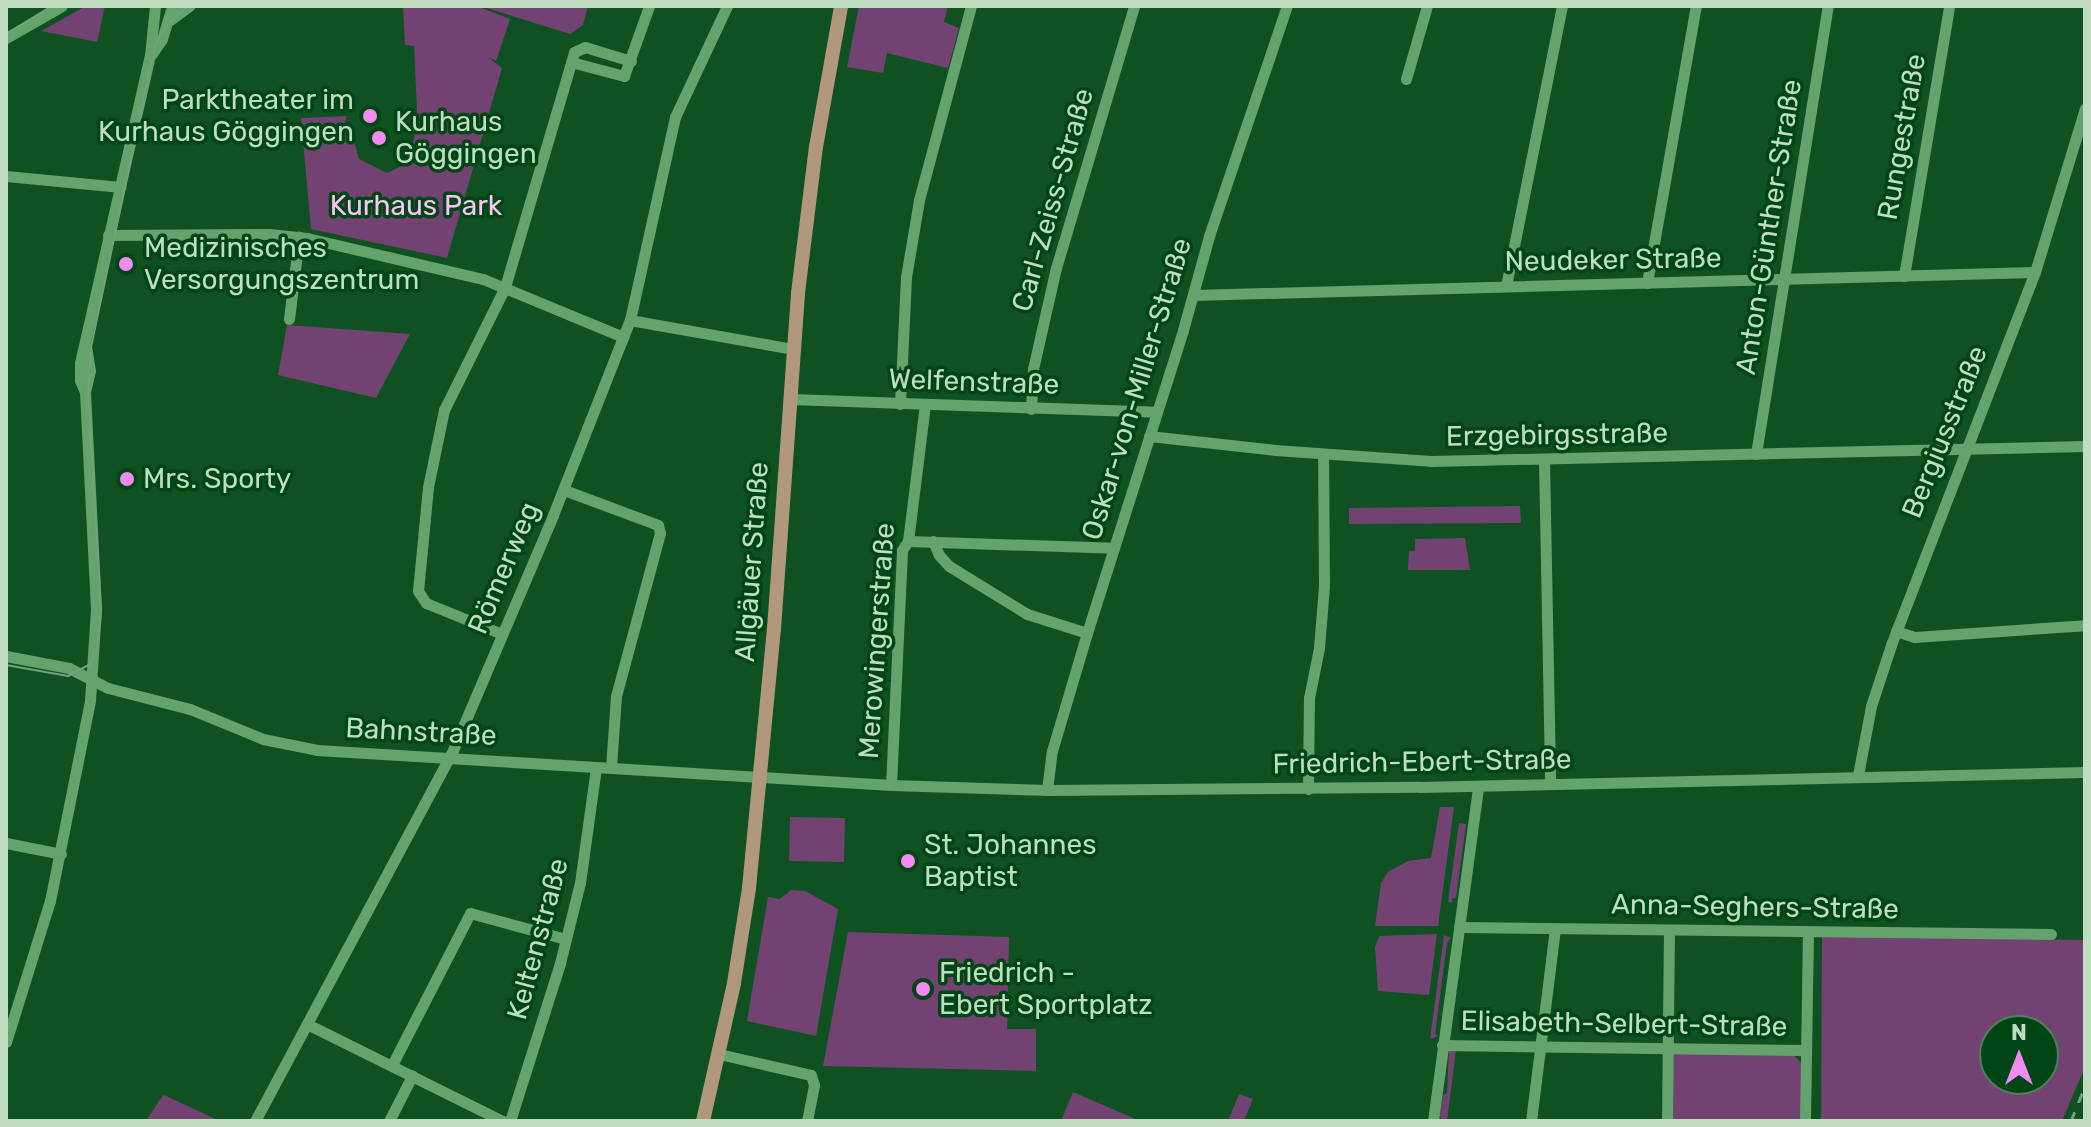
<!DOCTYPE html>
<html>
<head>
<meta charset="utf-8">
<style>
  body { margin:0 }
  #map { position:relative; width:2091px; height:1127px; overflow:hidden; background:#0f5120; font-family:Rubik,sans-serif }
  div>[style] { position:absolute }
  .green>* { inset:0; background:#724372 }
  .minor>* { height:11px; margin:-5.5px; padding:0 5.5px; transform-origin:5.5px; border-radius:5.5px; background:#65a36d }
  .major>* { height:14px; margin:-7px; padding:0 7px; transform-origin:7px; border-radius:7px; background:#b1987d }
  .tram>* { height:2px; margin:-1px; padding:0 1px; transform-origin:1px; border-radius:1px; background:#73a17c }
  .rail>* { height:3px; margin-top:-1.5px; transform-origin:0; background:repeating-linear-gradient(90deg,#73a17c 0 10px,transparent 0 20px) }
  .dots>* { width:22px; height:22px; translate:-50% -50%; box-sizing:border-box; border:4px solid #004614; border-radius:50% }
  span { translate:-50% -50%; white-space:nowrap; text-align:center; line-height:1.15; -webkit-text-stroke:7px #004614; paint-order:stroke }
  .poi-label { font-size:28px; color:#beddc1 }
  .right { translate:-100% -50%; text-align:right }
  .left { translate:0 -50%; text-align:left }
  .street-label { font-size:28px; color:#beddc1 }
  .park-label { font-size:28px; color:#f9c4f7 }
  .frame { position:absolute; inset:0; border:8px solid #beddc1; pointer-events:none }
  .north { position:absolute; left:1979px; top:1015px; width:80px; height:80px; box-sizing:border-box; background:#004614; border:2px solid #4c8259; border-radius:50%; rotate:0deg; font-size:22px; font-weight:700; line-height:32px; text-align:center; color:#beddc1 }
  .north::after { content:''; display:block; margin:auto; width:28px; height:36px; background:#f38af2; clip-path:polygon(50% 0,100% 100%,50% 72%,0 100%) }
</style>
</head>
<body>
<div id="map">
  <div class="green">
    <i style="clip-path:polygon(86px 6px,105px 6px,97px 42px,41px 31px)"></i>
    <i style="clip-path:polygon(403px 6px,477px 6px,510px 19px,496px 61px,488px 57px,502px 68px,447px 258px,311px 229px,301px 118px,347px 116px,344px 125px,354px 141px,359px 159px,387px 173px,408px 163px,416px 129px,417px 109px,414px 46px,405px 45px)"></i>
    <i style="clip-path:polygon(480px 6px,588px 6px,583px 25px,570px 34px)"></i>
    <i style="clip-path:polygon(859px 6px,948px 6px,944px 22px,959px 28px,948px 68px,887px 53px,883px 73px,847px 67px)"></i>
    <i style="clip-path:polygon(287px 325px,410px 334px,376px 398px,278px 375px)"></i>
    <i style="clip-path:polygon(1520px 506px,1521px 523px,1349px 524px,1349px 508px)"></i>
    <i style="clip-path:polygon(1465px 538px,1470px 570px,1408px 570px,1409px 551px,1415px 551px,1415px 539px)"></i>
    <i style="clip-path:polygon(1440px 807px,1454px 807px,1438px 926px,1375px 926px,1381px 883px,1388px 872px,1408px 861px,1431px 858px)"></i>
    <i style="clip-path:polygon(790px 817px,845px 818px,844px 862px,789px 861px)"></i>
    <i style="clip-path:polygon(1459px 823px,1466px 824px,1456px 898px,1452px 898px,1452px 903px,1448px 902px)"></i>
    <i style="clip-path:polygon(791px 890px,805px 891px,838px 909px,816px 1036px,747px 1021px,768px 897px,780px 899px)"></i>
    <i style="clip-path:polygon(848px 932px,1009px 937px,1007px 1029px,1036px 1029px,1036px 1071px,823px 1066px)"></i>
    <i style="clip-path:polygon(1437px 934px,1429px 995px,1378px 991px,1375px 947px,1379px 936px)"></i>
    <i style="clip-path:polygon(1444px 935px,1451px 938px,1447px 943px,1435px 1034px,1438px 1036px,1430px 1039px)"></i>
    <i style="clip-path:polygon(evenodd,1822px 936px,2085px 940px,2085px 1067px,2062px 1121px,1821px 1121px,1822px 936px,1995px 1031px,2043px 1031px,2043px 1079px,1995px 1079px,1995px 1031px)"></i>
    <i style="clip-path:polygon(1456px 1050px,1447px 1121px,1442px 1121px,1440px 1116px,1443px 1095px,1447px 1093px,1449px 1051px)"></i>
    <i style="clip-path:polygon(1672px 1054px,1792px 1054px,1802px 1063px,1802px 1121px,1671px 1121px)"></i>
    <i style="clip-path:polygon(1073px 1092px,1140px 1121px,1061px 1121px)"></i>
    <i style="clip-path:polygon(1239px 1094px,1253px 1099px,1244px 1121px,1228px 1121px)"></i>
    <i style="clip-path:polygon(163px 1095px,166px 1096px,220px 1121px,146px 1121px)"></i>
  </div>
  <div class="minor">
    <i style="left:170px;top:20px;width:24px;rotate:-36deg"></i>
    <i style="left:6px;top:38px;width:64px;rotate:-29.7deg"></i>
    <i style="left:151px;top:55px;width:19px;rotate:-55deg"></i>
    <i style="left:162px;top:39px;width:34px;rotate:-73deg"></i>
    <i style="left:571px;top:62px;width:55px;rotate:14.8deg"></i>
    <i style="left:624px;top:76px;width:74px;rotate:-70.3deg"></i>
    <i style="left:1406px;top:79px;width:76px;rotate:-74deg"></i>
    <i style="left:6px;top:176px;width:115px;rotate:5.5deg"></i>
    <i style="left:108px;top:235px;width:161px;rotate:-0.4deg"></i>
    <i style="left:269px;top:234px;width:38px;rotate:6deg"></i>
    <i style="left:307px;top:238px;width:181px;rotate:13.1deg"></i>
    <i style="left:483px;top:279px;width:152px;rotate:22.5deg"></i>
    <i style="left:1904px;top:276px;width:274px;rotate:-80.5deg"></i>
    <i style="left:1647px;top:283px;width:281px;rotate:-80deg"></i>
    <i style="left:1506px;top:286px;width:286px;rotate:-78.7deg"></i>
    <i style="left:1193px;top:295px;width:842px;rotate:-1.56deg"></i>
    <i style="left:289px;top:319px;width:83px;rotate:-83deg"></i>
    <i style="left:630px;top:320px;width:166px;rotate:10.1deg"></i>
    <i style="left:85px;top:392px;width:22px;rotate:-77deg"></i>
    <i style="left:90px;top:371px;width:24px;rotate:-99deg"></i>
    <i style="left:790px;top:399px;width:367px;rotate:2deg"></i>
    <i style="left:900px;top:404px;width:127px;rotate:-87.3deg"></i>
    <i style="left:906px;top:277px;width:78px;rotate:-80.4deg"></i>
    <i style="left:919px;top:200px;width:201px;rotate:-75deg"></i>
    <i style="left:1031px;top:409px;width:40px;rotate:-87.1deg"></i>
    <i style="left:1033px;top:369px;width:104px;rotate:-77.2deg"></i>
    <i style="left:1056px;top:268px;width:273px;rotate:-73.4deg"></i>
    <i style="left:1149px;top:436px;width:127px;rotate:6.3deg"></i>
    <i style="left:1275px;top:450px;width:156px;rotate:4deg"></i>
    <i style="left:1431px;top:461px;width:654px;rotate:-1.31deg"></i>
    <i style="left:1756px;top:454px;width:454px;rotate:-80.9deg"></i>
    <i style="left:1544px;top:460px;width:324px;rotate:88.9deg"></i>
    <i style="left:564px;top:490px;width:100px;rotate:20.4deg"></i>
    <i style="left:658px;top:525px;width:8px;rotate:76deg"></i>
    <i style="left:660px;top:533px;width:169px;rotate:105.1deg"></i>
    <i style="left:616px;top:696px;width:71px;rotate:94deg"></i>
    <i style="left:908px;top:541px;width:206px;rotate:1.9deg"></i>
    <i style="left:933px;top:541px;width:15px;rotate:67deg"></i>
    <i style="left:939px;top:555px;width:15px;rotate:48deg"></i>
    <i style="left:949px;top:566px;width:92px;rotate:31.6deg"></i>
    <i style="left:1027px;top:614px;width:63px;rotate:17.6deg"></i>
    <i style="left:1896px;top:631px;width:20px;rotate:18deg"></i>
    <i style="left:1915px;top:637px;width:170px;rotate:-4deg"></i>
    <i style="left:502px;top:634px;width:82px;rotate:-157.8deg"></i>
    <i style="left:426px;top:603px;width:14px;rotate:-124deg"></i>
    <i style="left:418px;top:591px;width:104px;rotate:-84.5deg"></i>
    <i style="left:428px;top:487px;width:79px;rotate:-78.3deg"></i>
    <i style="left:444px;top:410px;width:137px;rotate:-63.6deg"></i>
    <i style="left:505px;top:287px;width:245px;rotate:-73.6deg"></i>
    <i style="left:574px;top:52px;width:12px;rotate:-24deg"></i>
    <i style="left:585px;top:47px;width:48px;rotate:16.9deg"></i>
    <i style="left:6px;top:656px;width:64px;rotate:10.8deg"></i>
    <i style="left:69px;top:668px;width:44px;rotate:27.1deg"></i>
    <i style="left:108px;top:688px;width:85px;rotate:14.4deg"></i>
    <i style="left:190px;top:709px;width:79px;rotate:22.3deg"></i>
    <i style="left:263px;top:739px;width:55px;rotate:11.5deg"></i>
    <i style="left:317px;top:750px;width:575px;rotate:3.49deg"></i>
    <i style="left:891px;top:785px;width:156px;rotate:1.8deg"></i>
    <i style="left:1047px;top:790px;width:373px;rotate:-0.5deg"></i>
    <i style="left:1420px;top:787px;width:665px;rotate:-1.29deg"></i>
    <i style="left:1858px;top:775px;width:70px;rotate:-79.3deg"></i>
    <i style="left:1871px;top:706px;width:64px;rotate:-71.8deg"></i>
    <i style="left:1891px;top:645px;width:400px;rotate:-68.9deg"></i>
    <i style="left:2035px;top:272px;width:171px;rotate:-73deg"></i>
    <i style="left:891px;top:785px;width:235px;rotate:-87.3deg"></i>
    <i style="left:902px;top:550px;width:11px;rotate:-56deg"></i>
    <i style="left:908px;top:541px;width:137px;rotate:-82.9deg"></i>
    <i style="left:1308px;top:789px;width:91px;rotate:-89.4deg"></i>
    <i style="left:1309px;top:698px;width:51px;rotate:-78.7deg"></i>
    <i style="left:1319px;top:648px;width:62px;rotate:-85.4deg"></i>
    <i style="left:1324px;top:586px;width:132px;rotate:-90.4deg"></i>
    <i style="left:1047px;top:790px;width:39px;rotate:-83deg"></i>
    <i style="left:1052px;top:751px;width:123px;rotate:-73.5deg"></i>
    <i style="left:1087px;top:633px;width:318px;rotate:-72.4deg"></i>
    <i style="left:1183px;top:330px;width:98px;rotate:-74.5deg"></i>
    <i style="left:1209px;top:236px;width:243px;rotate:-71.3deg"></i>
    <i style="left:6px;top:843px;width:56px;rotate:11.3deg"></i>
    <i style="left:1459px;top:927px;width:592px;rotate:0.68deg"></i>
    <i style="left:307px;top:1024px;width:218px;rotate:26.4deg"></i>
    <i style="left:6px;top:1042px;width:148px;rotate:-72.7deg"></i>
    <i style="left:50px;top:901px;width:205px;rotate:-78.7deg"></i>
    <i style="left:90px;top:700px;width:91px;rotate:-86.2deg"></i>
    <i style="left:96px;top:609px;width:217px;rotate:-92.9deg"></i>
    <i style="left:85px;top:392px;width:13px;rotate:-113deg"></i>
    <i style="left:80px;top:380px;width:17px;rotate:-90deg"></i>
    <i style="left:80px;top:363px;width:315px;rotate:-77.2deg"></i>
    <i style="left:150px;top:56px;width:50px;rotate:-84.3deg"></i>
    <i style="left:1442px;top:1045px;width:364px;rotate:0.8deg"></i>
    <i style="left:719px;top:1054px;width:94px;rotate:12.9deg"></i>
    <i style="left:811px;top:1075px;width:10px;rotate:73deg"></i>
    <i style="left:814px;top:1085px;width:37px;rotate:101deg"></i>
    <i style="left:392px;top:1065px;width:171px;rotate:-62.8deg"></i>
    <i style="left:470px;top:913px;width:99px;rotate:15.2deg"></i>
    <i style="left:255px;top:1121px;width:421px;rotate:-61.9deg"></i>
    <i style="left:453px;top:750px;width:255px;rotate:-66.9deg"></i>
    <i style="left:553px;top:515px;width:210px;rotate:-68.5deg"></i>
    <i style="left:630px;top:320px;width:208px;rotate:-77.5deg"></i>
    <i style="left:675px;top:117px;width:123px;rotate:-64.9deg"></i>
    <i style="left:389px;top:1121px;width:51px;rotate:-62.9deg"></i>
    <i style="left:510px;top:1121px;width:166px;rotate:-72.4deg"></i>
    <i style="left:560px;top:963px;width:82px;rotate:-76deg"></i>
    <i style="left:580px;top:883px;width:117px;rotate:-82.1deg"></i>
    <i style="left:1433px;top:1121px;width:338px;rotate:-82.3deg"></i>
    <i style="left:1531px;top:1121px;width:194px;rotate:-82.9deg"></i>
    <i style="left:1667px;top:1121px;width:191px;rotate:-89.4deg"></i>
    <i style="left:1805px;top:1121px;width:189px;rotate:-89.1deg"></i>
  </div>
  <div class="major">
    <i style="left:703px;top:1121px;width:141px;rotate:-77.3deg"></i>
    <i style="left:734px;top:983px;width:96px;rotate:-81deg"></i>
    <i style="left:749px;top:888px;width:260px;rotate:-84.5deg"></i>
    <i style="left:774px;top:629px;width:337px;rotate:-85.9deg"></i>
    <i style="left:798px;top:293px;width:147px;rotate:-83deg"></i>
    <i style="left:816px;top:147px;width:143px;rotate:-79.9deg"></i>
  </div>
  <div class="tram">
    <i style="left:6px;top:34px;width:54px;rotate:-31.3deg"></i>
    <i style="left:6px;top:665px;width:63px;rotate:10.1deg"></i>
    <i style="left:68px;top:676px;width:24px;rotate:-28deg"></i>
    <i style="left:89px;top:665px;width:18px;rotate:-63deg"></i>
    <i style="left:97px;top:649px;width:39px;rotate:-84deg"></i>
    <i style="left:101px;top:610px;width:216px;rotate:-93.4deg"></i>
    <i style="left:88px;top:394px;width:47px;rotate:-86.3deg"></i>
    <i style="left:91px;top:347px;width:308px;rotate:-78deg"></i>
    <i style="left:155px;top:46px;width:24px;rotate:-62deg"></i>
    <i style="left:166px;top:25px;width:30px;rotate:-40deg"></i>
  </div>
  <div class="rail">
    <i style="left:2071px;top:1121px;width:37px;rotate:-68deg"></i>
  </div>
  <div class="dots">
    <i style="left:370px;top:116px;background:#f38af2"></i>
    <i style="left:379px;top:138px;background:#f38af2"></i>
    <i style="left:126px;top:264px;background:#f38af2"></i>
    <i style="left:127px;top:479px;background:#f38af2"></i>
    <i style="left:908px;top:861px;background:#f38af2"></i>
    <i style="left:923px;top:989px;background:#f38af2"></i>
  </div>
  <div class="poi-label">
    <span class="right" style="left:354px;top:116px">Parktheater im<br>Kurhaus Göggingen</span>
    <span class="left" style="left:395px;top:138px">Kurhaus<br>Göggingen</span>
    <span class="left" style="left:144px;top:264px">Medizinisches<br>Versorgungszentrum</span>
    <span class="left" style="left:143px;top:479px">Mrs. Sporty</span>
    <span class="left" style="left:924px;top:861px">St. Johannes<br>Baptist</span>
    <span class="left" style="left:939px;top:989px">Friedrich -<br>Ebert Sportplatz</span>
  </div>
  <div class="street-label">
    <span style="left:1902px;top:137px;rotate:-80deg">Rungestraße</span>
    <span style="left:1053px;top:200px;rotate:-74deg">Carl-Zeiss-Straße</span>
    <span style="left:1769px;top:227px;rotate:-81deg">Anton-Günther-Straße</span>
    <span style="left:1613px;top:260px;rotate:-1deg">Neudeker Straße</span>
    <span style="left:974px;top:382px;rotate:2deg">Welfenstraße</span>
    <span style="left:1137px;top:389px;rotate:-73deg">Oskar-von-Miller-Straße</span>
    <span style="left:1945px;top:432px;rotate:-68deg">Bergiusstraße</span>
    <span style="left:1557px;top:435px;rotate:-1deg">Erzgebirgsstraße</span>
    <span style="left:752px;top:562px;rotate:-86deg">Allgäuer Straße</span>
    <span style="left:504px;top:568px;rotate:-67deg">Römerweg</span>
    <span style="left:877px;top:641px;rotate:-86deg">Merowingerstraße</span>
    <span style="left:421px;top:732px;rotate:3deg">Bahnstraße</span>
    <span style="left:1422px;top:762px;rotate:-1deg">Friedrich-Ebert-Straße</span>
    <span style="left:1755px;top:907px;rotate:1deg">Anna-Seghers-Straße</span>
    <span style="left:538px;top:939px;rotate:-75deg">Keltenstraße</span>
    <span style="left:1624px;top:1024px;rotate:1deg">Elisabeth-Selbert-Straße</span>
  </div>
  <div class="park-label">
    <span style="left:416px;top:206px">Kurhaus Park</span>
  </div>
  <div class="frame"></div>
  <div class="north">N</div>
</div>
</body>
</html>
